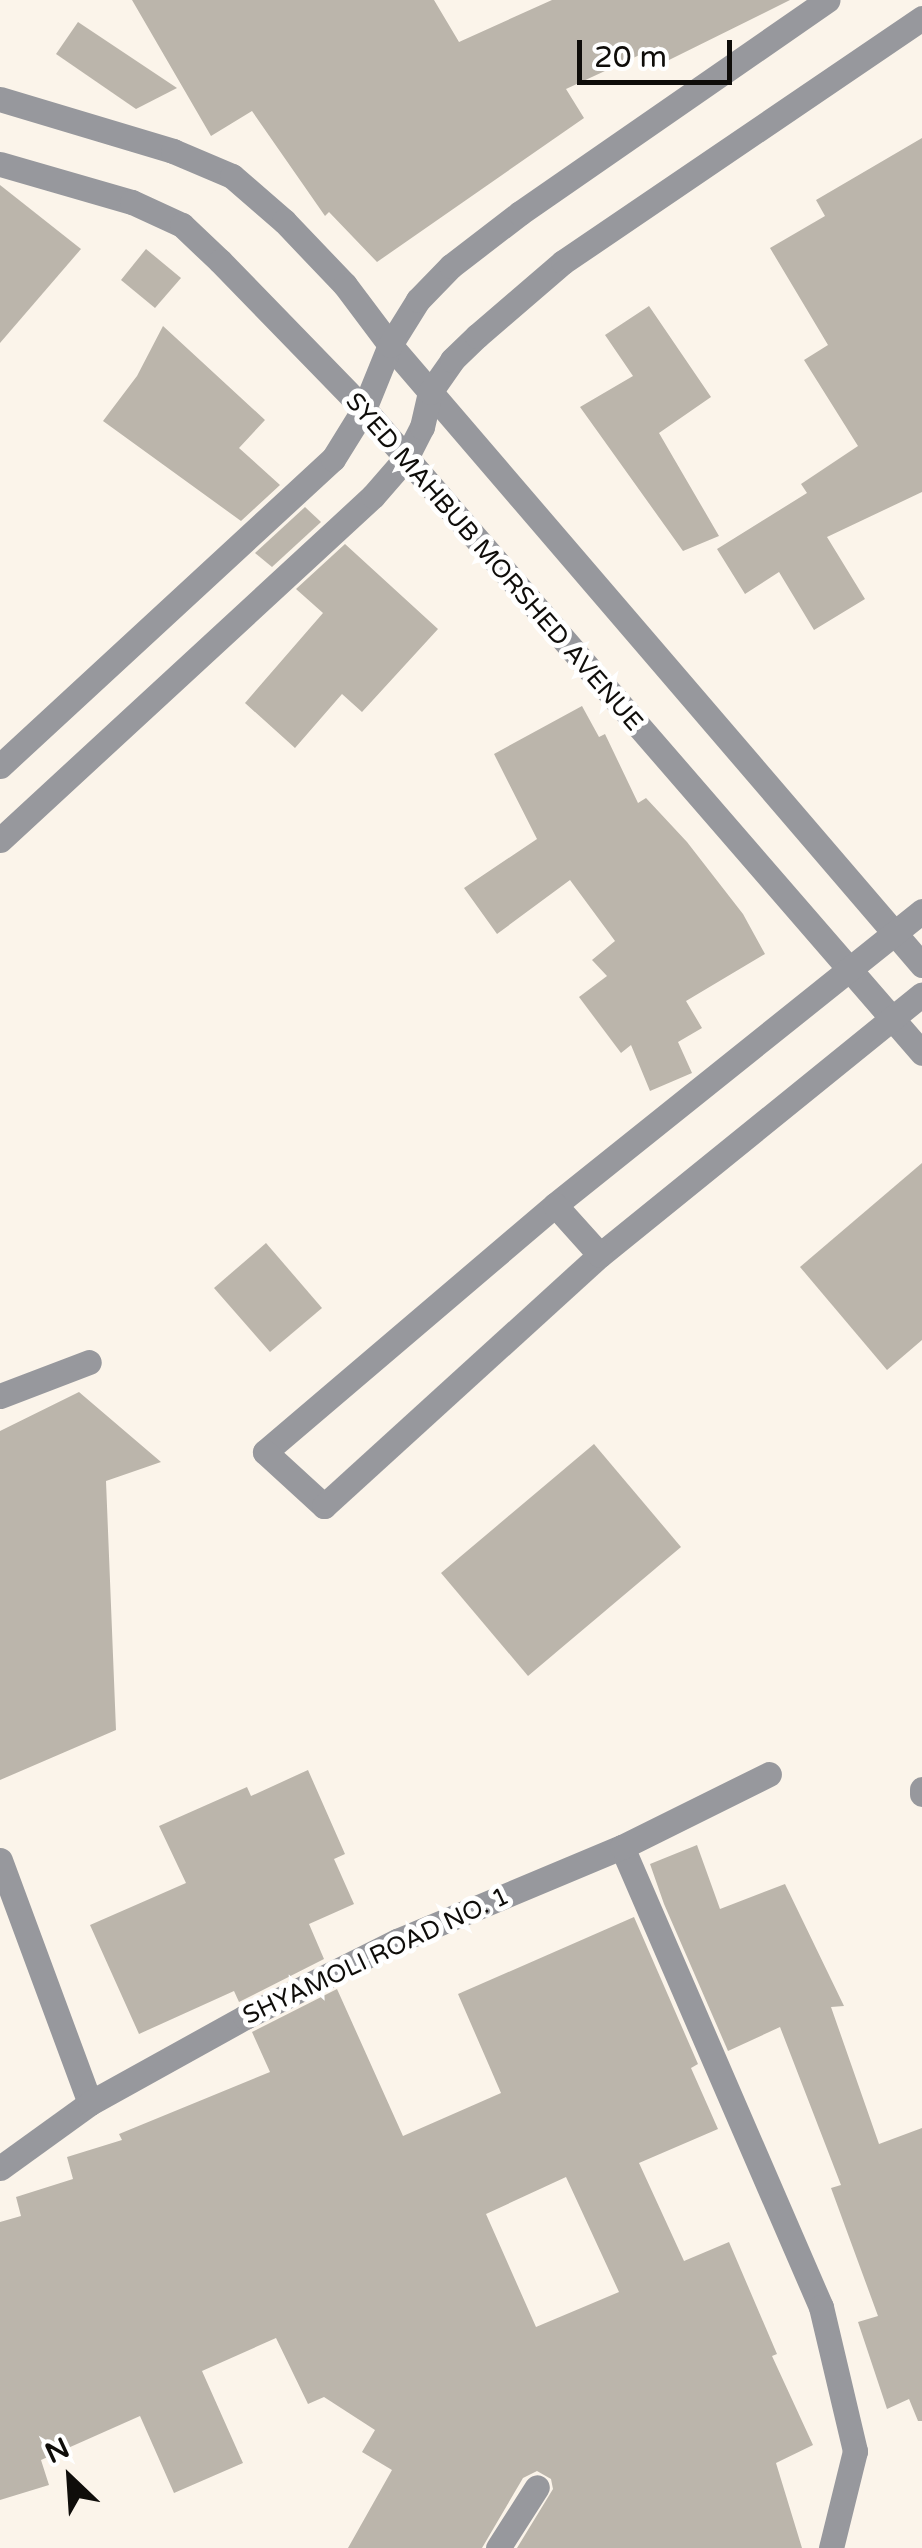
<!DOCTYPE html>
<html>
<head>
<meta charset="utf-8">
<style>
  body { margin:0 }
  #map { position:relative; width:922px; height:2548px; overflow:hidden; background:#fbf4ea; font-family:"Varela Round",sans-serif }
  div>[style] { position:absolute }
  .building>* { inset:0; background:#bbb5ab }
  .minor>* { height:25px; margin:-12.5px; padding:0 12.5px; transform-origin:12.5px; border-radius:12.5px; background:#97989d }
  span { translate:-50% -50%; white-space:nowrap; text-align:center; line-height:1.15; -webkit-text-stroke:10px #fff; paint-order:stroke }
  .street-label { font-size:25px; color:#0f0d0a }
  .north { position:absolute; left:20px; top:2428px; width:100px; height:100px; -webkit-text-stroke:8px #fff; paint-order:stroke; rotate:335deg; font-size:28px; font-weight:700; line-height:40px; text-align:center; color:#0f0d0a }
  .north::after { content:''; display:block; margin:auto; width:35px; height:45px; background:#0f0d0a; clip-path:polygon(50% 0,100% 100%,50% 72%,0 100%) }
  .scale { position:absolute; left:577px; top:40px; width:155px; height:45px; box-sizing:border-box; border:5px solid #0f0d0a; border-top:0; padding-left:12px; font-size:30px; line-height:35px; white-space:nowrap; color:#0f0d0a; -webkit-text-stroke:8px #fff; paint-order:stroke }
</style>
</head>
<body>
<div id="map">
  <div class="building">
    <i style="clip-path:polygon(132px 0,434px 0,459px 42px,552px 0,790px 0,667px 61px,659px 46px,566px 89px,584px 118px,377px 262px,329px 212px,325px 216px,252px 111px,211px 136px)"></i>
    <i style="clip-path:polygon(78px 22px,177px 88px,136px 109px,56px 54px)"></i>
    <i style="clip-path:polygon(922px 138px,922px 492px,827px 537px,865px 599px,814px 630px,779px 572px,745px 594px,717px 549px,807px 493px,801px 484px,858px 446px,804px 360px,828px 345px,770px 248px,825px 216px,816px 200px)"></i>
    <i style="clip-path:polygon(0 185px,81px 249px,0 343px)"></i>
    <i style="clip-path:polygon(146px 249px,181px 278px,155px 308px,121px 280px)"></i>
    <i style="clip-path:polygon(649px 306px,711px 397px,659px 433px,719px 536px,683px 551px,580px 407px,633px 376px,605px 335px)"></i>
    <i style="clip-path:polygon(163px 326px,265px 420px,239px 448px,280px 485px,241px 521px,103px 421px,137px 376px)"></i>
    <i style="clip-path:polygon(305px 507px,321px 522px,272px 567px,255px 553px)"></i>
    <i style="clip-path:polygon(345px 544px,438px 629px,362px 712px,342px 694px,295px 748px,245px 703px,323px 613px,296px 589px)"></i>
    <i style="clip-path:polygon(582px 706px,599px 737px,605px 734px,638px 803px,646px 798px,687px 842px,743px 914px,765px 954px,686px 1001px,702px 1028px,678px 1042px,692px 1073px,650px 1091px,631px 1045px,621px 1053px,579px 997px,607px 976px,592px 960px,615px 941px,570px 880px,497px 934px,464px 888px,537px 839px,494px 754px)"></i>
    <i style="clip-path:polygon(922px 1163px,922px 1340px,887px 1370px,800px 1267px)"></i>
    <i style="clip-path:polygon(266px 1243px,322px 1308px,270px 1352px,214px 1288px)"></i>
    <i style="clip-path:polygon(79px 1392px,161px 1462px,106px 1481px,116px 1730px,0 1780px,0 1431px)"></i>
    <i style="clip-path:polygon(594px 1444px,681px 1547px,528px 1676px,441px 1573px)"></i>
    <i style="clip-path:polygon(308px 1770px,345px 1854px,334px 1859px,354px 1904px,309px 1924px,324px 1959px,239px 2002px,234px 1991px,139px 2034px,90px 1925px,186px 1883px,159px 1826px,247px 1787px,251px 1796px)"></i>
    <i style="clip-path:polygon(697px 1845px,720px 1909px,785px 1884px,844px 2006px,831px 2007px,879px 2144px,922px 2128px,922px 2421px,918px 2421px,909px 2399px,887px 2409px,858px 2322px,878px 2316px,831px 2188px,841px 2185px,780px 2027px,728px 2051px,664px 1904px,650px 1864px)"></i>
    <i style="clip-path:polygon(evenodd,634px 1917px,698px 2064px,691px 2068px,718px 2129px,639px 2163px,684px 2261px,729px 2242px,777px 2354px,772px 2356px,813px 2445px,776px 2463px,802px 2548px,517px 2548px,553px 2489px,551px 2479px,537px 2471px,523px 2478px,482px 2548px,348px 2548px,392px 2470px,362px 2452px,375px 2430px,324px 2397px,308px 2404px,276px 2338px,202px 2371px,243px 2463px,174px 2493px,140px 2416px,41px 2460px,49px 2485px,0 2500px,0 2222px,21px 2216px,16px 2197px,73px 2179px,67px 2157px,122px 2140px,119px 2134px,270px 2072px,252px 2032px,337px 1989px,403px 2136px,501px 2093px,458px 1994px,634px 1917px,566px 2177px,619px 2292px,536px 2327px,486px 2214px,566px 2177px)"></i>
  </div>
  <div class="minor">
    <i style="left:0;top:99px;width:181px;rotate:16.7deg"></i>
    <i style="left:173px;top:151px;width:64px;rotate:23deg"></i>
    <i style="left:232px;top:176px;width:69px;rotate:40.9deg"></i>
    <i style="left:284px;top:221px;width:88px;rotate:46.4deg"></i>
    <i style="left:345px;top:285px;width:75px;rotate:53.1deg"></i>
    <i style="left:390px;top:345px;width:817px;rotate:49.37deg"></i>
    <i style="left:0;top:164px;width:137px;rotate:16.1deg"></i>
    <i style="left:132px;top:202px;width:55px;rotate:24.7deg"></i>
    <i style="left:182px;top:225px;width:52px;rotate:43.5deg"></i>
    <i style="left:220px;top:261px;width:206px;rotate:45.8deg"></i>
    <i style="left:364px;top:409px;width:852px;rotate:49.09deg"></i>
    <i style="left:0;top:766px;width:453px;rotate:-42.7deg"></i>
    <i style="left:333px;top:459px;width:59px;rotate:-58.2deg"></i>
    <i style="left:364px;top:409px;width:69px;rotate:-67.9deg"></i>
    <i style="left:390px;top:345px;width:53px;rotate:-58.1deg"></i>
    <i style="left:418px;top:300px;width:47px;rotate:-45.9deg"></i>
    <i style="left:451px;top:266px;width:87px;rotate:-37.5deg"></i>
    <i style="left:520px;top:213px;width:374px;rotate:-34.7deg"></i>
    <i style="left:0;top:840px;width:507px;rotate:-42.68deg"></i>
    <i style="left:373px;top:496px;width:50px;rotate:-49deg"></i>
    <i style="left:406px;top:458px;width:35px;rotate:-63deg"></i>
    <i style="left:422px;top:427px;width:36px;rotate:-77deg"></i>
    <i style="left:430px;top:392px;width:39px;rotate:-55deg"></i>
    <i style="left:452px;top:360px;width:35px;rotate:-44deg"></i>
    <i style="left:477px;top:336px;width:113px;rotate:-40.7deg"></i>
    <i style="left:563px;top:262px;width:434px;rotate:-34.2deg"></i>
    <i style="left:922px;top:911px;width:470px;rotate:141.3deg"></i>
    <i style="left:555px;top:1205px;width:381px;rotate:139.6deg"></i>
    <i style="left:265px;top:1452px;width:80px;rotate:42.5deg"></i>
    <i style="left:324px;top:1506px;width:373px;rotate:-42.3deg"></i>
    <i style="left:600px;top:1255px;width:414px;rotate:-39deg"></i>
    <i style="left:555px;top:1205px;width:67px;rotate:48deg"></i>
    <i style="left:0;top:1396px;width:95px;rotate:-20.9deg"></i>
    <i style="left:922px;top:1789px;width:5px;rotate:90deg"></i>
    <i style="left:622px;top:1847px;width:501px;rotate:66.61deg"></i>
    <i style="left:821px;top:2307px;width:148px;rotate:76.7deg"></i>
    <i style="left:855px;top:2451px;width:100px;rotate:103.9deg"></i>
    <i style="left:0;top:1860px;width:259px;rotate:69.7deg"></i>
    <i style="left:0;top:2168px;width:111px;rotate:-35.8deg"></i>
    <i style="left:90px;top:2103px;width:177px;rotate:-29deg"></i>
    <i style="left:245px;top:2017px;width:170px;rotate:-26.6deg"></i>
    <i style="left:397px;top:1941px;width:244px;rotate:-22.7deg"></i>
    <i style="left:622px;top:1847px;width:164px;rotate:-26.4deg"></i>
    <i style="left:498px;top:2548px;width:72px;rotate:-57.4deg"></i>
  </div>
  <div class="street-label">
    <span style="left:494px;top:562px;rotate:49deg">SYED MAHBUB MORSHED AVENUE</span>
    <span style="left:376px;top:1956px;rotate:-25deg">SHYAMOLI ROAD NO. 1</span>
  </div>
  <div class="north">N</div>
  <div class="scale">20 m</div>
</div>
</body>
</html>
